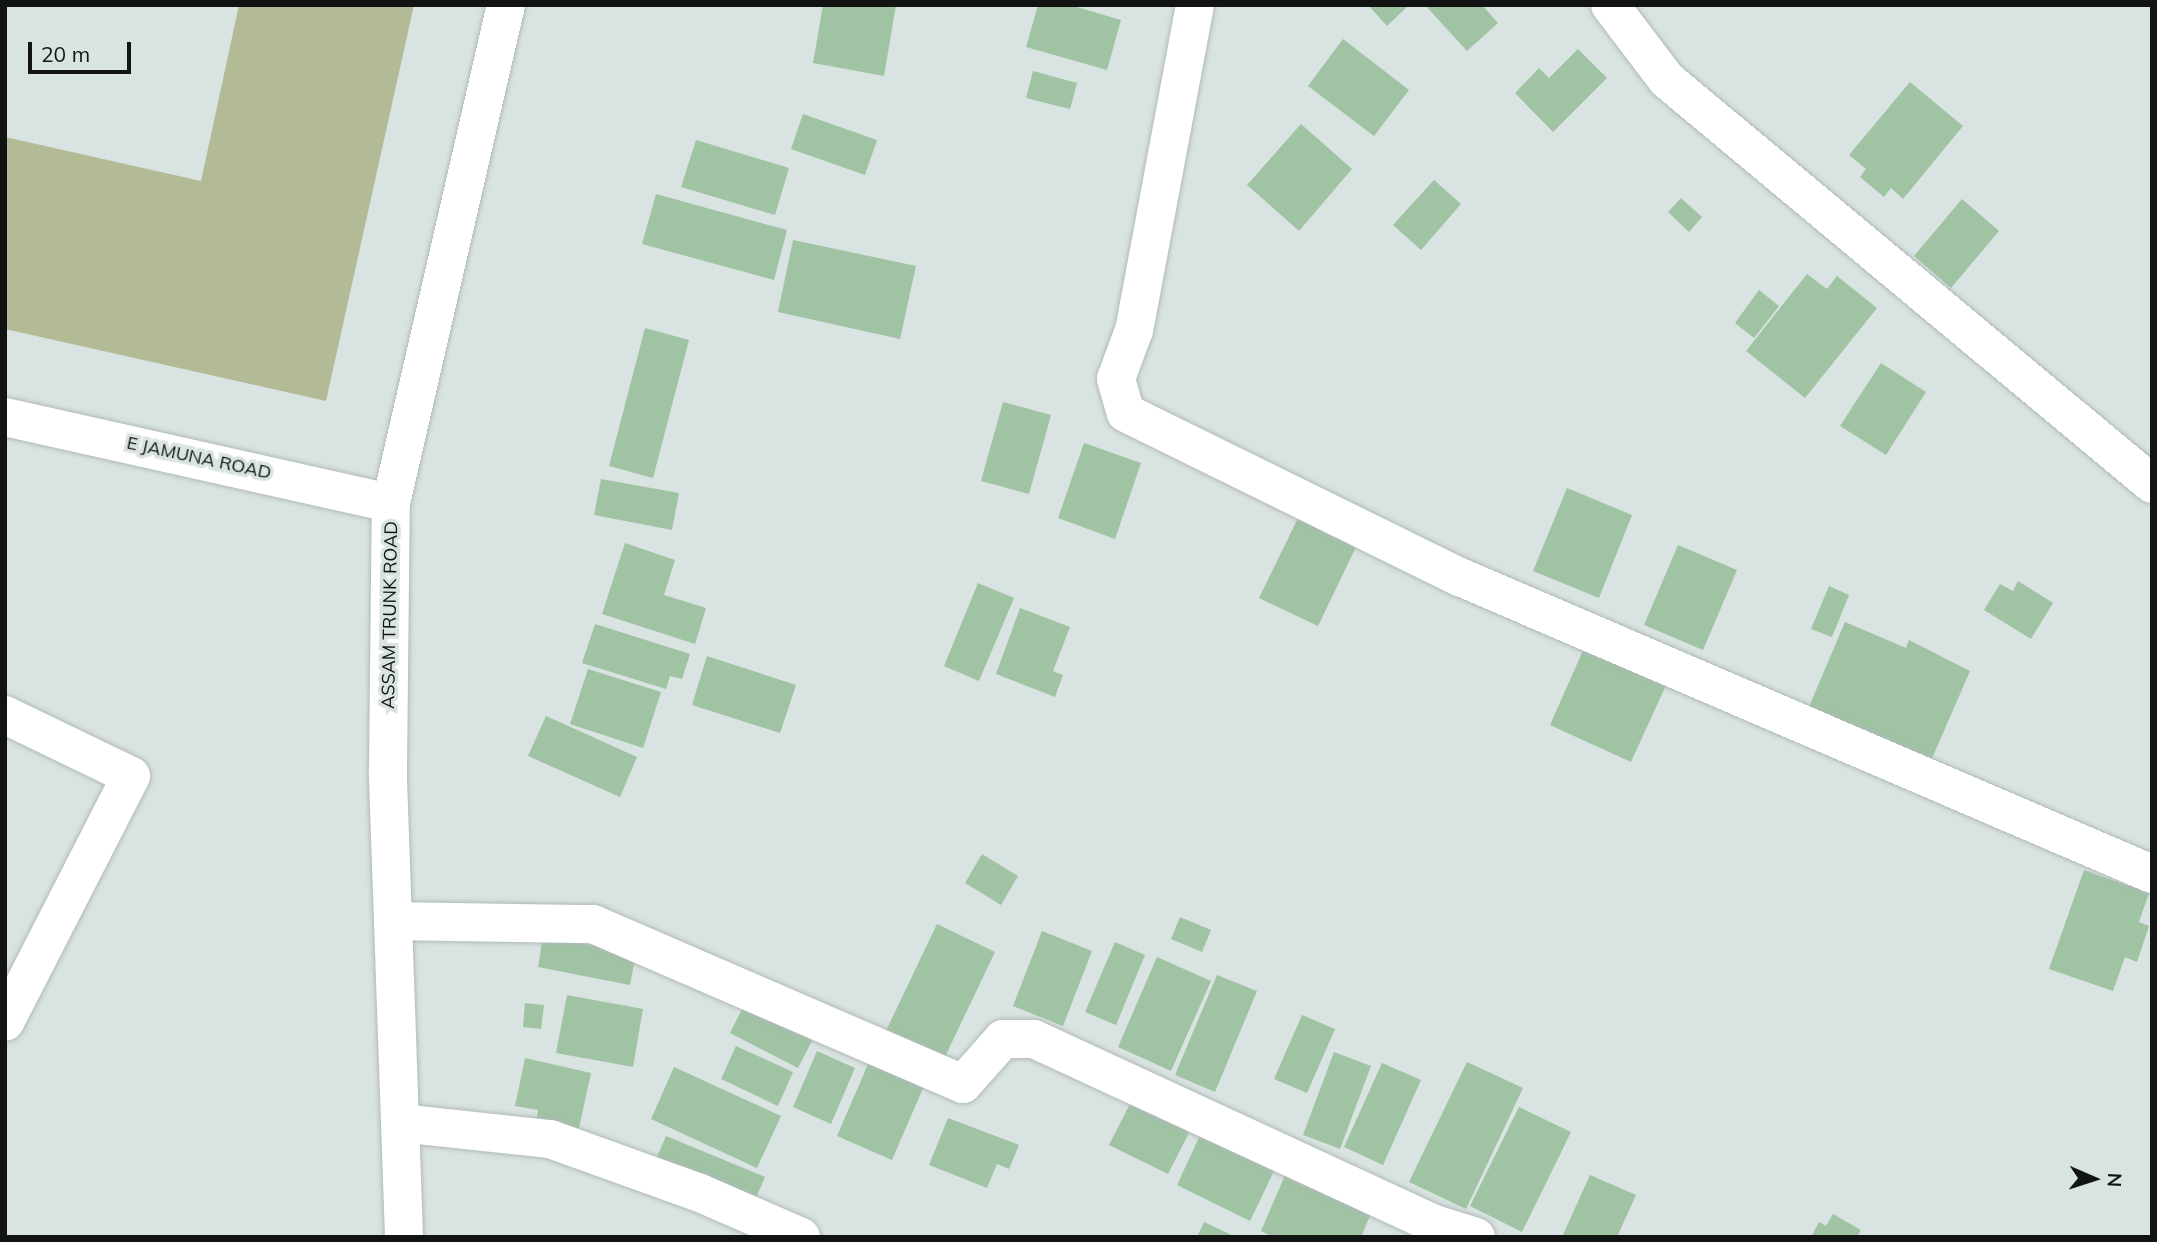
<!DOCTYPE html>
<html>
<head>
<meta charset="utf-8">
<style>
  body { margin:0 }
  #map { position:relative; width:2157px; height:1242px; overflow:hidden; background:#d9e3e1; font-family:Mulish,sans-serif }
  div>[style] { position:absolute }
  .green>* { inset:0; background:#b2ba96 }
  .building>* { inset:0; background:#9fc3a3 }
  .roads { filter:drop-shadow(0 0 2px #b0bab8) drop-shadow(0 0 2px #b0bab8) }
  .minor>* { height:38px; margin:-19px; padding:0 19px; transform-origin:19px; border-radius:19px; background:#fff }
  .highway>* { height:38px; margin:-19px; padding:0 19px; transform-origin:19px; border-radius:19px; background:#fff }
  span { translate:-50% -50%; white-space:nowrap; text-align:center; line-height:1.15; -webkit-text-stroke:7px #d9e3e1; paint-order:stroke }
  .street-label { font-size:18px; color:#111413 }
  .frame { position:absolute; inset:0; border:7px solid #111413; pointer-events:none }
  .north { position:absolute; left:2059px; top:1144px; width:70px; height:70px; -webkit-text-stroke:5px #d9e3e1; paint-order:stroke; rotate:93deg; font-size:19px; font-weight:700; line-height:28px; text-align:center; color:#111413 }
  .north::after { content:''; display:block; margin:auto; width:24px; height:32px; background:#111413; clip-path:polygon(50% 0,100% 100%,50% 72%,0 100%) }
  .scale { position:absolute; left:28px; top:42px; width:103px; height:32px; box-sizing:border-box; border:4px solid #111413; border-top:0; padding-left:9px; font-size:21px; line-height:24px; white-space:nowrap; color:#111413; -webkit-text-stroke:5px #d9e3e1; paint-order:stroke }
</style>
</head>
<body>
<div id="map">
  <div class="green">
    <i style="clip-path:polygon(239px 5px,414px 5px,326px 401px,5px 329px,5px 137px,201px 181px)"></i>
  </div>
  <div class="building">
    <i style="clip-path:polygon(823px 5px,896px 5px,884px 76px,813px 63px)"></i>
    <i style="clip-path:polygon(1038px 5px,1070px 5px,1121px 20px,1107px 70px,1026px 47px)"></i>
    <i style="clip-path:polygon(1368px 5px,1409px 5px,1387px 26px)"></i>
    <i style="clip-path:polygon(1425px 5px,1482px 5px,1498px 23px,1467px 51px)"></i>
    <i style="clip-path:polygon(1343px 39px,1409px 90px,1374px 136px,1308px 86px)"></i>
    <i style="clip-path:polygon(1578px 49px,1607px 78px,1553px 132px,1515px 93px,1539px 68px,1549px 78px)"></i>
    <i style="clip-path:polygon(1033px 71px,1077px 83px,1070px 109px,1026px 98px)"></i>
    <i style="clip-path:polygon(1910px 82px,1963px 126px,1903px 199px,1891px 188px,1884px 197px,1860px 177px,1866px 169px,1849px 155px)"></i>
    <i style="clip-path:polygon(803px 114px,877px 140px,865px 175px,791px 149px)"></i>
    <i style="clip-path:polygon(1301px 124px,1352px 169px,1299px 231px,1247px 185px)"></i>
    <i style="clip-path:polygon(696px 140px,789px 168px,775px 215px,681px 187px)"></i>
    <i style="clip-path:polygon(1434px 180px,1461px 204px,1421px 250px,1393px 225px)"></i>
    <i style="clip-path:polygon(656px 194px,787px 230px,774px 280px,642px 244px)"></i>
    <i style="clip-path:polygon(1681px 198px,1702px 217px,1689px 232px,1668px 212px)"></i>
    <i style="clip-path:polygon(1962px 199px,1999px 231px,1951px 288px,1914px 256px)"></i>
    <i style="clip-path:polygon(793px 240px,916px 266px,900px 339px,778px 312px)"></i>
    <i style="clip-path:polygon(1807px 274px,1827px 289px,1837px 276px,1877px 308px,1805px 398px,1746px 351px)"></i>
    <i style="clip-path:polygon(1759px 290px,1779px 306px,1754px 338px,1735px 323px)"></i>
    <i style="clip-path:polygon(645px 328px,689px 340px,653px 478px,609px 466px)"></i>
    <i style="clip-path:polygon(1881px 363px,1926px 392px,1886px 455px,1840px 426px)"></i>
    <i style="clip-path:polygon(1003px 402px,1051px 415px,1029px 494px,981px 481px)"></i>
    <i style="clip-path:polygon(1084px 443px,1141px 463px,1115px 539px,1058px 518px)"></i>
    <i style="clip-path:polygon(601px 479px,679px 493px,672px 530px,594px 515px)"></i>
    <i style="clip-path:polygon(1567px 488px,1632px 515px,1599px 598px,1533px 571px)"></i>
    <i style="clip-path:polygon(1298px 518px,1356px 547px,1318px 626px,1259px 598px)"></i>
    <i style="clip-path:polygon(625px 543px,675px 560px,664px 595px,706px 608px,695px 644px,602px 614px)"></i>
    <i style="clip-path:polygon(1678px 545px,1737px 570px,1703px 650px,1644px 625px)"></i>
    <i style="clip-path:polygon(2018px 581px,2053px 603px,2031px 639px,1984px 610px,2000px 584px,2013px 591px)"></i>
    <i style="clip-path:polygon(978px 583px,1014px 598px,979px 681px,944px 666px)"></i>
    <i style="clip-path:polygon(1829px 586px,1849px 595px,1832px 637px,1811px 629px)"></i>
    <i style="clip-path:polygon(1020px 608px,1070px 627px,1053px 671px,1063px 675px,1055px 697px,996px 674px)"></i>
    <i style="clip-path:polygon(1845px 622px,1906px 648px,1909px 640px,1970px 671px,1930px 763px,1808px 709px)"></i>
    <i style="clip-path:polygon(595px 624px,690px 654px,682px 679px,670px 676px,666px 689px,582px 663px)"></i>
    <i style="clip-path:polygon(1585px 646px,1667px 683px,1631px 762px,1550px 725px)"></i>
    <i style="clip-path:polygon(707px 656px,796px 685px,780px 733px,692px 705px)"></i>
    <i style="clip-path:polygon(588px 669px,661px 692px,643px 748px,570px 724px)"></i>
    <i style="clip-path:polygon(546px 716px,637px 757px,620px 797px,528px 756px)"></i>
    <i style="clip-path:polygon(982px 854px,1018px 876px,1001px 905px,965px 883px)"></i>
    <i style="clip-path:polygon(2084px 870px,2149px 893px,2139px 922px,2149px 926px,2137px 962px,2125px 957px,2113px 991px,2049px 969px)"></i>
    <i style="clip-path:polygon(1180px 917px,1211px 930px,1202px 952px,1171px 939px)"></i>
    <i style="clip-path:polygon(937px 924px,995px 952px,942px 1063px,884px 1035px)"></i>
    <i style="clip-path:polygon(1042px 931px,1092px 951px,1063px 1026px,1013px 1006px)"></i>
    <i style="clip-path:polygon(543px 936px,636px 953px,630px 985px,538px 967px)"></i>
    <i style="clip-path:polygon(1115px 942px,1145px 955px,1116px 1025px,1085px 1012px)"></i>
    <i style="clip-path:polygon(1157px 957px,1211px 981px,1171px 1071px,1118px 1047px)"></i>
    <i style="clip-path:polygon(1217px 975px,1257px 991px,1215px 1092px,1175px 1075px)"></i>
    <i style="clip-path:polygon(567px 995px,643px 1009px,633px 1067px,556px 1053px)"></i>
    <i style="clip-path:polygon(747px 999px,815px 1035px,798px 1068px,730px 1033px)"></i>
    <i style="clip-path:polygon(525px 1003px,544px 1005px,541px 1029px,523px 1027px)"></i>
    <i style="clip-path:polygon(1302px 1015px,1335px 1029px,1307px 1093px,1274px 1079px)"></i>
    <i style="clip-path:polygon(736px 1046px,793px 1072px,778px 1106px,721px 1079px)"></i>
    <i style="clip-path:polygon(817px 1051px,855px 1068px,831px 1124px,793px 1107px)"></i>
    <i style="clip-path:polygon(1334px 1052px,1371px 1066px,1340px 1149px,1303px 1135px)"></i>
    <i style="clip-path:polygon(525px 1058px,591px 1073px,577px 1137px,535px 1128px,538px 1110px,515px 1106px)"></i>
    <i style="clip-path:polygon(869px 1062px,924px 1086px,892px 1160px,837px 1136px)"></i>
    <i style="clip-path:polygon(1467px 1062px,1523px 1088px,1466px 1209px,1409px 1182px)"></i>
    <i style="clip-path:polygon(1382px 1063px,1421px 1080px,1383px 1165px,1344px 1147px)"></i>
    <i style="clip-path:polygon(674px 1067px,781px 1116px,757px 1168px,651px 1119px)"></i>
    <i style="clip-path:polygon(1135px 1094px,1194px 1123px,1168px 1174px,1109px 1145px)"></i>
    <i style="clip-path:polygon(1519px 1107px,1571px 1132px,1522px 1232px,1470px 1206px)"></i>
    <i style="clip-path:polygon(948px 1118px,1019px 1145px,1009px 1169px,997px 1164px,987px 1188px,929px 1165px)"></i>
    <i style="clip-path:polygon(1203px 1129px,1277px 1165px,1250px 1221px,1177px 1185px)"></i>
    <i style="clip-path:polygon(666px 1136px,765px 1177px,750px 1212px,651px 1171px)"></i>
    <i style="clip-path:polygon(1286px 1173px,1372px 1211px,1361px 1237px,1273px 1237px,1261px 1231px)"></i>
    <i style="clip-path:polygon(1590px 1175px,1636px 1195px,1617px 1237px,1562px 1237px)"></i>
    <i style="clip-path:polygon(1833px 1214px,1861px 1230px,1857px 1237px,1811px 1237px,1819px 1222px,1826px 1226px)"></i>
    <i style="clip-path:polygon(1204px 1222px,1236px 1237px,1197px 1237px)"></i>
  </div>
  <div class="roads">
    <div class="minor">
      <i style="left:1195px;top:5px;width:331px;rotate:100.6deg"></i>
      <i style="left:1134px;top:330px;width:52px;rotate:110.2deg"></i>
      <i style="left:1116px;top:379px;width:35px;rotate:74deg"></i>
      <i style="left:1126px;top:413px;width:372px;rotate:26.2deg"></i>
      <i style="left:1460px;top:577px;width:753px;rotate:23.23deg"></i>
      <i style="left:1610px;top:5px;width:94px;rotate:52.8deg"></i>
      <i style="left:1667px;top:80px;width:631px;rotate:39.79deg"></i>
      <i style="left:5px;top:417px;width:395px;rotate:12.6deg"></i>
      <i style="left:5px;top:715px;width:140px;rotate:25.8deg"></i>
      <i style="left:131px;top:776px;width:276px;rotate:117.1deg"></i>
      <i style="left:393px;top:921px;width:200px;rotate:0.9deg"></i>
      <i style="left:593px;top:924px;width:403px;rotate:23.4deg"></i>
      <i style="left:963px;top:1084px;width:60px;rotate:-48.4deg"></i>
      <i style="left:1003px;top:1039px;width:31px"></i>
      <i style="left:1034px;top:1039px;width:441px;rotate:24.8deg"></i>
      <i style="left:1434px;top:1224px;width:44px;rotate:17.2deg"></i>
      <i style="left:400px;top:1123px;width:151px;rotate:6.1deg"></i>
      <i style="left:550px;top:1139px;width:159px;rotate:19.8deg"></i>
      <i style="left:700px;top:1193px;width:110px;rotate:23.5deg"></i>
    </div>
    <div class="highway">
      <i style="left:404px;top:1237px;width:466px;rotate:-92deg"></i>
      <i style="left:388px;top:771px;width:268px;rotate:-89.4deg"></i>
      <i style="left:391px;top:503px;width:511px;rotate:-77deg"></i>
    </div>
  </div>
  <div class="street-label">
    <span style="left:199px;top:458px;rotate:12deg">E JAMUNA ROAD</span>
    <span style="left:390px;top:615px;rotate:-89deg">ASSAM TRUNK ROAD</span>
  </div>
  <div class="frame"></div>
  <div class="north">N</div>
  <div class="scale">20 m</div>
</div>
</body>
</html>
